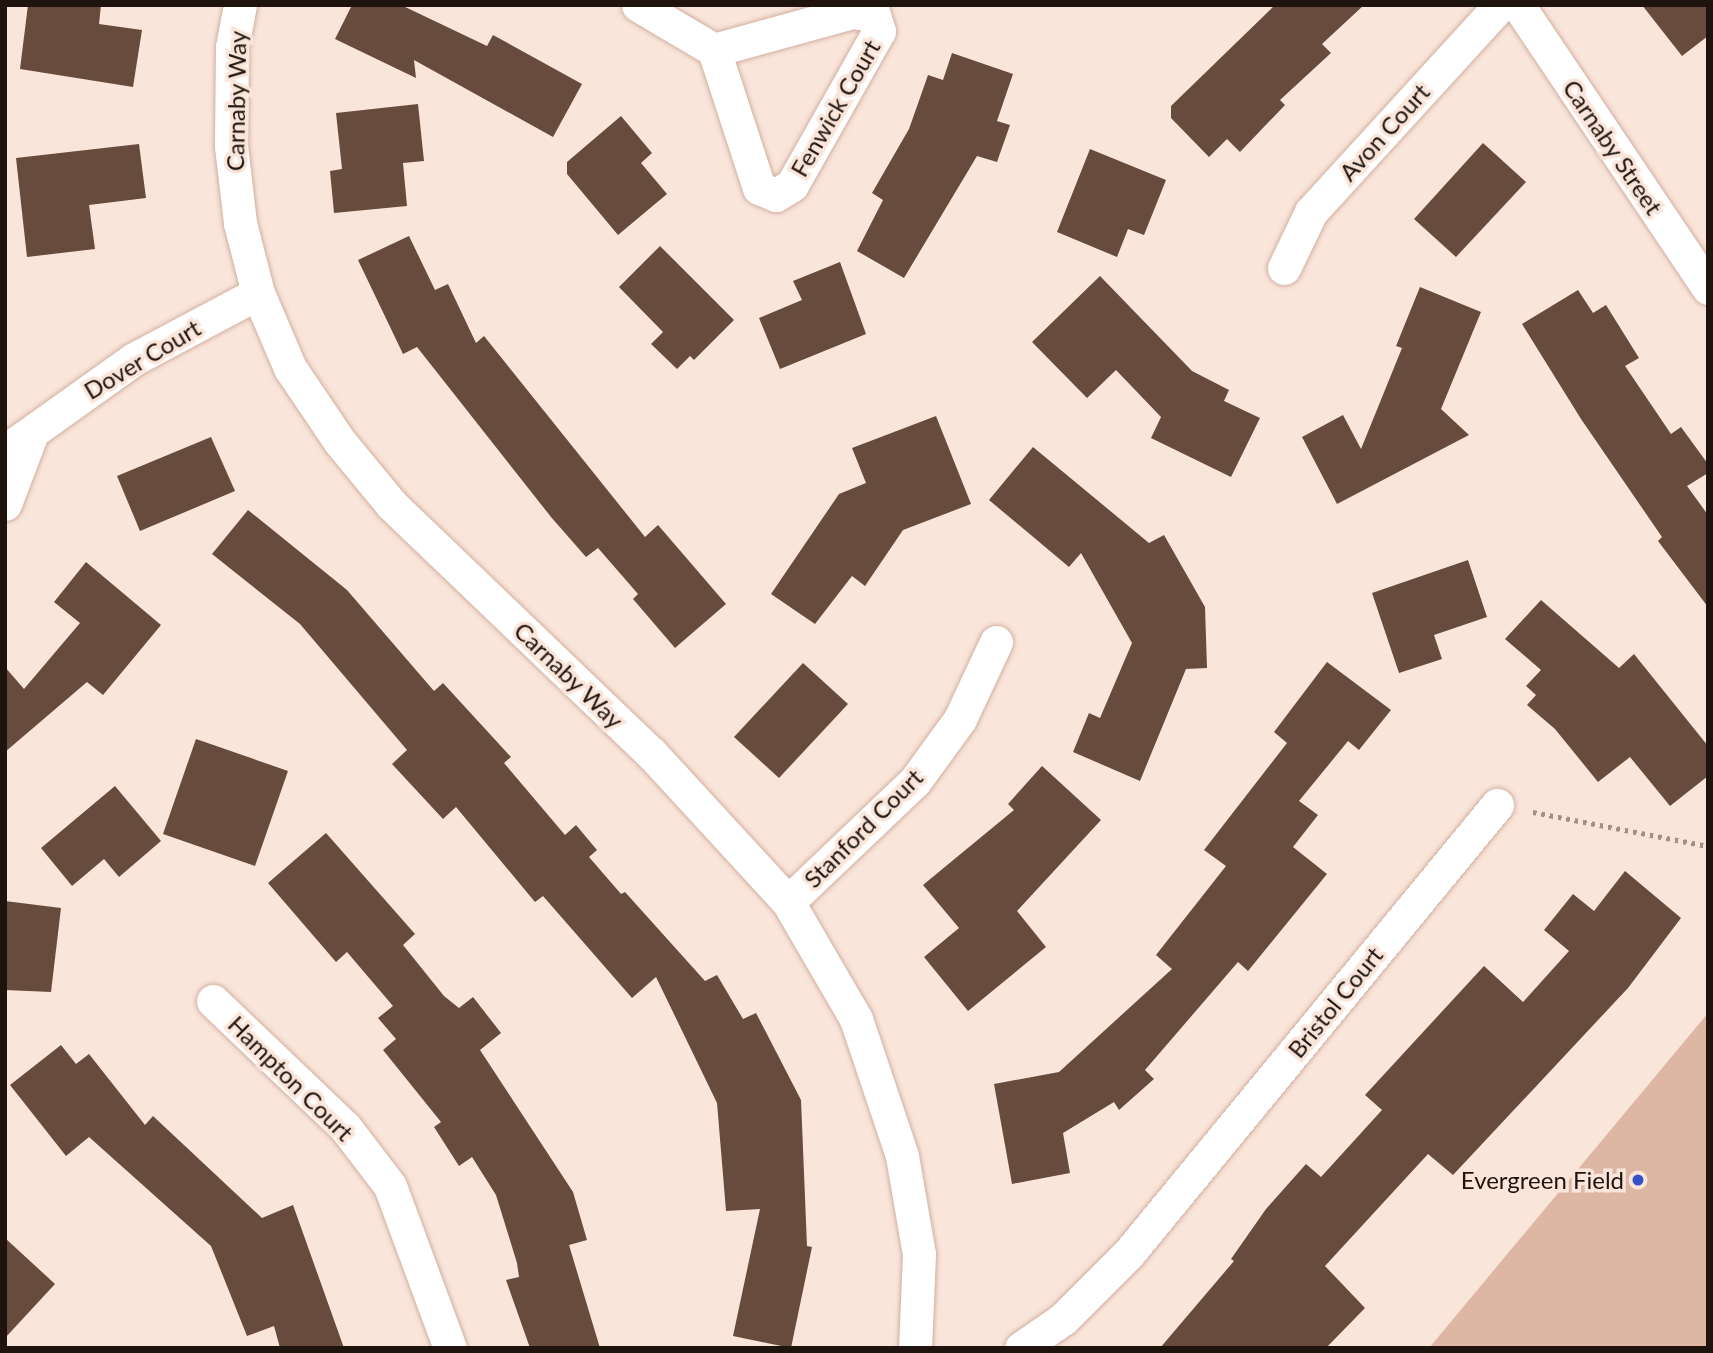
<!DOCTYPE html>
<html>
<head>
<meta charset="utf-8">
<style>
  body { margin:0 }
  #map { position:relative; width:1713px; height:1353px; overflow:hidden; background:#fae5db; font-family:Lato,sans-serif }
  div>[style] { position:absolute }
  .green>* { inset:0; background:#deb7a4 }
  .building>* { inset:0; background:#674b3d }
  .path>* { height:4.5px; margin-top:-2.25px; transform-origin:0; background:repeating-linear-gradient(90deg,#a19088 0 3.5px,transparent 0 8.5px) }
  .roads { filter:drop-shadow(0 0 2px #d1b0a0) drop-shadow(0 0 2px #d1b0a0) }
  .street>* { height:33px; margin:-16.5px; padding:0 16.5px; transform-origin:16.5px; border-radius:16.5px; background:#fff }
  .dots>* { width:19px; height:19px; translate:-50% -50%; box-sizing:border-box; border:4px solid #fae5db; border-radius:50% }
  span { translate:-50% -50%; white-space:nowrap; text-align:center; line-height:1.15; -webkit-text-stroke:7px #fae5db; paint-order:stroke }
  .street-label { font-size:24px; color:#1e130d }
  .poi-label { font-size:24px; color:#1e130d }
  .right { translate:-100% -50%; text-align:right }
  .frame { position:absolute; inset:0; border:7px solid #1e130d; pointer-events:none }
</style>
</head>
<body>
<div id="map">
  <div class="green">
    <i style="clip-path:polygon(1708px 1013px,1708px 1348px,1429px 1348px)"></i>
  </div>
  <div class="building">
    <i style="clip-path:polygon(28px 5px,101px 5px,99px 24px,142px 30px,133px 87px,20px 69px)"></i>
    <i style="clip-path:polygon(352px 5px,401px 5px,487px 46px,493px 35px,582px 84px,553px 137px,414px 60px,416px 78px,335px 39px)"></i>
    <i style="clip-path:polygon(1275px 5px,1364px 5px,1322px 44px,1331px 53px,1280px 100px,1285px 105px,1240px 152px,1227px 139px,1209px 157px,1171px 118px,1171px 106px)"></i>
    <i style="clip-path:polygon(1642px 5px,1708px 5px,1708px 36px,1682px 56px)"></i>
    <i style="clip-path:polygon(952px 53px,1013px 74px,997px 121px,1010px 125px,997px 162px,977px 156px,904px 278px,857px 251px,883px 200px,872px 193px,909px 129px,928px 75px,943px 80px)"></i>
    <i style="clip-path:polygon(418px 104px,424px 161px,403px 163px,407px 206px,334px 213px,330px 171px,342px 169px,336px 113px)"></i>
    <i style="clip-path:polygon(621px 116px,652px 153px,641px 163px,667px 194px,618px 235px,567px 174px,567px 162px)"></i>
    <i style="clip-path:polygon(1483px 143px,1526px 182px,1456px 257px,1414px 219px)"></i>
    <i style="clip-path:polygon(139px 144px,146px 198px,89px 205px,95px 249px,27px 257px,16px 158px)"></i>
    <i style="clip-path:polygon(1090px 149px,1166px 180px,1144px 235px,1128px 229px,1117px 257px,1057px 232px)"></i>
    <i style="clip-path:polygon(409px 236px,435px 290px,448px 284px,476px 343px,484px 336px,645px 537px,658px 525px,726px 604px,675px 648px,633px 599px,638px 594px,598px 548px,586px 557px,551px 517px,417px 347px,403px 354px,358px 260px)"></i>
    <i style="clip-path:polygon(660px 246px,734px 320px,694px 360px,690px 356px,677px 369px,651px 344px,663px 332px,619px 287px)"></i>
    <i style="clip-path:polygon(840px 262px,866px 334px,780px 369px,759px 318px,802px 300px,793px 281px)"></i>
    <i style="clip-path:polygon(1100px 276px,1192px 371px,1229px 390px,1224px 401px,1260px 418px,1231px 477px,1151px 438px,1161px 417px,1116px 370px,1087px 398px,1032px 342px)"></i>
    <i style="clip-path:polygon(1420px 287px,1481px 312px,1441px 409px,1469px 435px,1337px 504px,1302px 437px,1343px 415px,1361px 449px,1402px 348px,1396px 346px)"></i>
    <i style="clip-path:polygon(1578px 290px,1593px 313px,1606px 305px,1639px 358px,1625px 366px,1671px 434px,1681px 427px,1708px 464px,1708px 473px,1687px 486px,1708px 515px,1708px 607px,1658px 541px,1662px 537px,1581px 419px,1522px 324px)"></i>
    <i style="clip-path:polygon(936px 416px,971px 504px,903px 530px,865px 586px,852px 576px,815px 624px,771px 594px,839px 494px,866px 483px,852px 448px)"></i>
    <i style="clip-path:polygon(211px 437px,235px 491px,140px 531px,117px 476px)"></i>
    <i style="clip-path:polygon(1033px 447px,1149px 543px,1164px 535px,1205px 607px,1207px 668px,1186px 669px,1140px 781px,1073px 752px,1089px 713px,1100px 718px,1132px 643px,1081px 553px,1069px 567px,989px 500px)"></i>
    <i style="clip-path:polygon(248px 510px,347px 590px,434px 691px,443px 683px,511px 757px,504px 763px,565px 835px,576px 825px,597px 850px,589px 857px,621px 894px,625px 892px,705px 981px,717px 975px,743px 1019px,756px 1013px,801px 1100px,807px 1246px,812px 1247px,791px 1348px,733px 1336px,760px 1209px,726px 1211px,717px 1103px,656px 977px,632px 998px,543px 896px,535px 902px,456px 807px,443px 819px,392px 764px,407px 750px,300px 624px,212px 554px)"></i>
    <i style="clip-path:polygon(1468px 560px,1487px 617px,1434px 635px,1442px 659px,1399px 673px,1372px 593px)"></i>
    <i style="clip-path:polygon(86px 562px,161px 625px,103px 695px,87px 682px,5px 752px,5px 667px,24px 689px,80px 623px,54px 602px)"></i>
    <i style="clip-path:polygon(1541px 600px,1619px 668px,1634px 654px,1708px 746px,1708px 776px,1670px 806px,1630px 757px,1598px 782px,1555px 729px,1527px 705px,1536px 695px,1526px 686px,1541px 670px,1505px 639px)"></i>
    <i style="clip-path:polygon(1327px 662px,1391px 710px,1359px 750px,1348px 741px,1299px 801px,1318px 815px,1293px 847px,1327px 874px,1248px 971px,1238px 962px,1145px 1070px,1154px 1079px,1119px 1110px,1114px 1102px,1063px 1133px,1070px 1173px,1012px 1184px,994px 1084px,1059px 1072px,1172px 969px,1156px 955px,1226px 866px,1204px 850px,1287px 743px,1274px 732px)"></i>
    <i style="clip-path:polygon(803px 663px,848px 704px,779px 778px,734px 737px)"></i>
    <i style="clip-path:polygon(196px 739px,288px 771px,255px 866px,163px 834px)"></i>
    <i style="clip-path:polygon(1042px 766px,1101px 820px,1017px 911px,1046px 947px,968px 1011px,924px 957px,959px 928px,923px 885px,1014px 810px,1008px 804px)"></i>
    <i style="clip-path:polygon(115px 786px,161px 841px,119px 877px,104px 859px,72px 886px,41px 848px)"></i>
    <i style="clip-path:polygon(326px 833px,415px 934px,403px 945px,444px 996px,459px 1008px,473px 997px,501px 1033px,480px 1050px,573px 1192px,587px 1240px,569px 1245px,600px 1348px,530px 1348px,506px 1280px,519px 1277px,517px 1263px,496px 1195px,472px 1157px,459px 1166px,434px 1127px,441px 1122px,383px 1050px,396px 1039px,378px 1018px,393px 1006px,347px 952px,336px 962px,268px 883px)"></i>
    <i style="clip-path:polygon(1625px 871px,1681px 918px,1628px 988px,1453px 1175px,1428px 1154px,1325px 1266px,1365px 1308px,1326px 1348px,1160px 1348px,1234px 1261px,1231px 1259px,1266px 1209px,1306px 1164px,1321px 1177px,1382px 1110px,1365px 1095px,1484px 966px,1523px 1002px,1569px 951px,1544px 930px,1573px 894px,1594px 911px)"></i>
    <i style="clip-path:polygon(5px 901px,61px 908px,51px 992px,5px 990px)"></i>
    <i style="clip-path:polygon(61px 1045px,76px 1064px,89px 1054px,145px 1125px,153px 1116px,262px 1218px,293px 1205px,344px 1348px,280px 1348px,274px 1326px,247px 1336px,211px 1246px,89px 1137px,66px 1156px,10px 1085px)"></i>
    <i style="clip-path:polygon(5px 1238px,55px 1284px,5px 1338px)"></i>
  </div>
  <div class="path">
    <i style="left:1533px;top:812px;width:178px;rotate:11deg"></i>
  </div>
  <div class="roads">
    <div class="street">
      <i style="left:240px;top:5px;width:43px;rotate:100.8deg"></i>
      <i style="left:232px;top:47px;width:99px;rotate:90.6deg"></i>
      <i style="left:231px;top:146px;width:78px;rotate:83.3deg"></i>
      <i style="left:240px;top:223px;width:72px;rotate:75.6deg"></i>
      <i style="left:258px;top:293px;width:82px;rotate:66.9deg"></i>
      <i style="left:290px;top:368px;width:89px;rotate:56deg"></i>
      <i style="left:340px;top:442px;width:82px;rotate:50.5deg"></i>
      <i style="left:392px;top:505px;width:359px;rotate:43.8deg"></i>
      <i style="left:651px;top:753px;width:202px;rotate:47.4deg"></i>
      <i style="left:788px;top:902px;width:135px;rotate:59.8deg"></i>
      <i style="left:856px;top:1019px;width:145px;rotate:71.4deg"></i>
      <i style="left:902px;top:1156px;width:99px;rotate:80.2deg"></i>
      <i style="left:919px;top:1254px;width:94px;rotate:92.4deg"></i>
      <i style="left:638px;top:5px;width:88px;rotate:30.6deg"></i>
      <i style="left:1518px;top:5px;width:341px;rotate:56.1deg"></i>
      <i style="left:852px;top:12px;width:22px;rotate:8deg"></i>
      <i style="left:874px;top:15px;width:17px;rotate:73deg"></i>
      <i style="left:879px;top:31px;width:177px;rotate:119.5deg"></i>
      <i style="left:792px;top:185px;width:19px;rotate:148deg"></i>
      <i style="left:776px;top:195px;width:18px;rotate:-158deg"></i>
      <i style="left:759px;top:188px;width:145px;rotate:-108.1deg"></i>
      <i style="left:714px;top:50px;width:143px;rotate:-15.4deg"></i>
      <i style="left:1284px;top:268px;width:62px;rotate:-64.3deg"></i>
      <i style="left:1311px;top:212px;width:280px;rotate:-47.6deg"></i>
      <i style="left:5px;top:451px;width:158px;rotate:-35.5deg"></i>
      <i style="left:134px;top:359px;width:140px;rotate:-28deg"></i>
      <i style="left:5px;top:504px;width:76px;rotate:-69.2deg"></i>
      <i style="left:788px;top:902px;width:175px;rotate:-43.6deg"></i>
      <i style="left:915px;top:781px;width:77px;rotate:-54deg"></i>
      <i style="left:960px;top:719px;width:85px;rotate:-64.9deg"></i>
      <i style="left:213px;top:1001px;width:182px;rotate:43.7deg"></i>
      <i style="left:345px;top:1127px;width:74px;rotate:52.7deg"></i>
      <i style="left:390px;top:1186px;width:173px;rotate:69.7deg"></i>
      <i style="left:1021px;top:1348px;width:51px;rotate:-34.6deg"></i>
      <i style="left:1063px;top:1319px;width:93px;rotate:-45deg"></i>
      <i style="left:1129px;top:1253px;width:580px;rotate:-50.6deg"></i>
    </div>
  </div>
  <div class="dots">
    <i style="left:1638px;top:1180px;background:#3452c3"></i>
  </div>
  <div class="street-label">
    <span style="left:236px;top:101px;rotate:-89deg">Carnaby Way</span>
    <span style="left:835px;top:108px;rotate:-60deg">Fenwick Court</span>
    <span style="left:1384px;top:132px;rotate:-48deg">Avon Court</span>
    <span style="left:1613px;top:147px;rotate:56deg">Carnaby Street</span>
    <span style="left:142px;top:359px;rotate:-31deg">Dover Court</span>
    <span style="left:569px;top:675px;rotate:44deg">Carnaby Way</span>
    <span style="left:863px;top:828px;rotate:-45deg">Stanford Court</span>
    <span style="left:1335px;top:1002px;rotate:-51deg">Bristol Court</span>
    <span style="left:291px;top:1078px;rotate:45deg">Hampton Court</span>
  </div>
  <div class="poi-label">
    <span class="right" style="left:1624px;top:1180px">Evergreen Field</span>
  </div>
  <div class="frame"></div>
</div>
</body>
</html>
